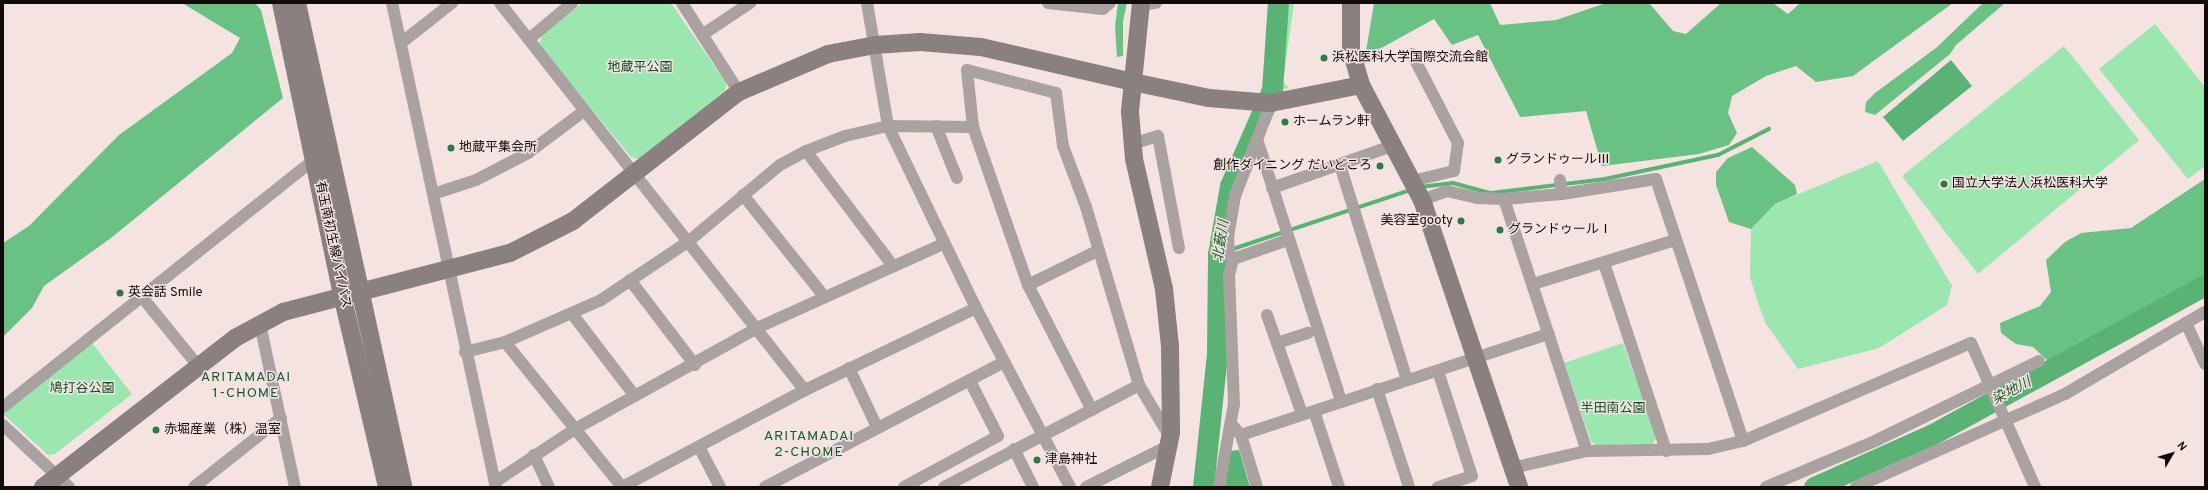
<!DOCTYPE html>
<html>
<head>
<meta charset="utf-8">
<style>
  body { margin:0 }
  #map { position:relative; width:2208px; height:490px; overflow:hidden; background:#f4e3e1; font-family:Overpass,"Noto Sans JP",sans-serif }
  div>[style] { position:absolute }
  .green>* { inset:0; background:#9ce6af }
  .forest>* { inset:0; background:#69c283 }
  .water>* { inset:0; background:#5ab375 }
  .stream>* { height:3.5px; margin:-1.75px; padding:0 1.75px; transform-origin:1.75px; border-radius:1.75px; background:#5ab375 }
  .river>* { height:21px; margin:-10.5px; padding:0 10.5px; transform-origin:10.5px; border-radius:10.5px; background:#5ab375 }
  .street>* { height:12px; margin:-6px; padding:0 6px; transform-origin:6px; border-radius:6px; background:#a9a2a1 }
  .secondary>* { height:18px; margin:-9px; padding:0 9px; transform-origin:9px; border-radius:9px; background:#8a807f }
  .dots>* { width:11px; height:11px; translate:-50% -50%; box-sizing:border-box; border:2px solid #f4e3e1; border-radius:50% }
  span { translate:-50% -50%; white-space:nowrap; text-align:center; line-height:1.15; -webkit-text-stroke:3px #f4e3e1; paint-order:stroke }
  .poi-label { font-size:13px; color:#110c0b }
  .left { translate:0 -50%; text-align:left }
  .right { translate:-100% -50%; text-align:right }
  .park-label { font-size:13px; color:#0a4f27 }
  .street-label { font-size:13px; color:#110c0b }
  .water-label { font-size:14px; color:#1a5a31; font-style:italic }
  .neighbourhood-label { font-size:14px; color:#145c30; letter-spacing:1px }
  .frame { position:absolute; inset:0; border:4px solid #110c0b; pointer-events:none }
  .north { position:absolute; left:2152px; top:434px; width:40px; height:40px; -webkit-text-stroke:3px #f4e3e1; paint-order:stroke; rotate:52deg; font-size:11px; font-weight:700; line-height:16px; text-align:center; color:#110c0b }
  .north::after { content:''; display:block; margin:auto; width:14px; height:18px; background:#110c0b; clip-path:polygon(50% 0,100% 100%,50% 72%,0 100%) }
</style>
</head>
<body>
<div id="map">
  <div class="green">
    <i style="clip-path:polygon(582px 3px,671px 3px,726px 83px,725px 91px,639px 159px,631px 157px,539px 45px,542px 34px)"></i>
    <i style="clip-path:polygon(1284px 3px,1294px 3px,1283px 82px,1289px 88px,1277px 90px)"></i>
    <i style="clip-path:polygon(2155px 24px,2205px 87px,2205px 166px,2188px 179px,2099px 69px)"></i>
    <i style="clip-path:polygon(2064px 46px,2139px 140px,1978px 274px,1902px 176px)"></i>
    <i style="clip-path:polygon(1878px 161px,1952px 286px,1947px 305px,1879px 348px,1798px 369px,1766px 324px,1758px 303px,1750px 277px,1751px 229px,1775px 204px)"></i>
    <i style="clip-path:polygon(88px 338px,132px 394px,55px 454px,48px 455px,4px 415px,4px 407px)"></i>
    <i style="clip-path:polygon(1623px 343px,1657px 438px,1652px 444px,1596px 445px,1591px 441px,1564px 363px)"></i>
  </div>
  <div class="forest">
    <i style="clip-path:polygon(182px 3px,255px 3px,261px 10px,283px 98px,111px 238px,44px 286px,32px 308px,3px 337px,3px 243px,29px 226px,119px 135px,232px 53px,240px 38px)"></i>
    <i style="clip-path:polygon(1118px 3px,1127px 3px,1123px 21px,1123px 56px,1117px 57px,1115px 26px)"></i>
    <i style="clip-path:polygon(1374px 3px,1490px 3px,1500px 25px,1556px 20px,1606px 3px,1649px 3px,1673px 31px,1686px 34px,1721px 3px,1773px 3px,1788px 14px,1800px 3px,1953px 3px,1853px 76px,1816px 82px,1796px 66px,1766px 76px,1732px 96px,1728px 113px,1737px 133px,1729px 145px,1699px 154px,1602px 166px,1586px 111px,1520px 117px,1478px 35px,1452px 45px,1434px 19px,1365px 57px)"></i>
    <i style="clip-path:polygon(1983px 3px,2005px 3px,1956px 45px,1950px 54px,1875px 115px,1865px 112px,1866px 102px,1875px 93px,1936px 48px)"></i>
    <i style="clip-path:polygon(1752px 147px,1795px 185px,1797px 194px,1775px 204px,1751px 229px,1729px 222px,1716px 185px,1716px 172px,1728px 158px)"></i>
    <i style="clip-path:polygon(2205px 179px,2205px 280px,2051px 364px,2033px 347px,2016px 344px,2001px 333px,2000px 323px,2040px 306px,2051px 292px,2046px 260px,2065px 242px,2081px 233px,2131px 228px)"></i>
  </div>
  <div class="water">
    <i style="clip-path:polygon(1951px 60px,1972px 86px,1903px 141px,1883px 117px)"></i>
    <i style="clip-path:polygon(1239px 450px,1250px 487px,1225px 487px,1230px 451px)"></i>
  </div>
  <div class="stream">
    <i style="left:1420px;top:187px;width:33px;rotate:-7deg"></i>
    <i style="left:1453px;top:183px;width:39px;rotate:15deg"></i>
    <i style="left:1491px;top:193px;width:115px;rotate:-7deg"></i>
    <i style="left:1605px;top:179px;width:116px;rotate:-12deg"></i>
    <i style="left:1718px;top:155px;width:57px;rotate:-27deg"></i>
    <i style="left:1218px;top:254px;width:202px;rotate:-18.4deg"></i>
  </div>
  <div class="river">
    <i style="left:1203px;top:487px;width:135px;rotate:-84deg"></i>
    <i style="left:1217px;top:353px;width:99px;rotate:-89.4deg"></i>
    <i style="left:1218px;top:254px;width:69px;rotate:-80deg"></i>
    <i style="left:1230px;top:186px;width:105px;rotate:-66.4deg"></i>
    <i style="left:1272px;top:90px;width:87px;rotate:-86.1deg"></i>
    <i style="left:1814px;top:487px;width:128px;rotate:-24deg"></i>
    <i style="left:1931px;top:435px;width:312px;rotate:-28.7deg"></i>
  </div>
  <div class="street">
    <i style="left:392px;top:3px;width:495px;rotate:77.9deg"></i>
    <i style="left:500px;top:3px;width:493px;rotate:51.8deg"></i>
    <i style="left:682px;top:3px;width:106px;rotate:57.4deg"></i>
    <i style="left:867px;top:3px;width:125px;rotate:80.3deg"></i>
    <i style="left:888px;top:126px;width:202px;rotate:64.2deg"></i>
    <i style="left:976px;top:308px;width:202px;rotate:62.3deg"></i>
    <i style="left:1048px;top:3px;width:55px;rotate:6.2deg"></i>
    <i style="left:1103px;top:9px;width:9px;rotate:-41deg"></i>
    <i style="left:1141px;top:5px;width:15px;rotate:-8deg"></i>
    <i style="left:702px;top:35px;width:58px;rotate:-33.7deg"></i>
    <i style="left:529px;top:39px;width:56px;rotate:-39.9deg"></i>
    <i style="left:401px;top:43px;width:65px;rotate:-38.1deg"></i>
    <i style="left:936px;top:126px;width:56px;rotate:68deg"></i>
    <i style="left:1257px;top:139px;width:275px;rotate:72.2deg"></i>
    <i style="left:1132px;top:144px;width:27px;rotate:-17deg"></i>
    <i style="left:1158px;top:136px;width:114px;rotate:79.4deg"></i>
    <i style="left:806px;top:151px;width:144px;rotate:52.9deg"></i>
    <i style="left:1340px;top:165px;width:225px;rotate:72.7deg"></i>
    <i style="left:1560px;top:180px;width:14px;rotate:82deg"></i>
    <i style="left:1412px;top:181px;width:43px;rotate:-13.4deg"></i>
    <i style="left:1454px;top:171px;width:28px;rotate:-82deg"></i>
    <i style="left:1458px;top:143px;width:100px;rotate:-117.3deg"></i>
    <i style="left:1272px;top:188px;width:127px;rotate:-19.3deg"></i>
    <i style="left:433px;top:194px;width:45px;rotate:-18deg"></i>
    <i style="left:476px;top:180px;width:59px;rotate:-27.4deg"></i>
    <i style="left:528px;top:153px;width:70px;rotate:-36.9deg"></i>
    <i style="left:743px;top:195px;width:128px;rotate:51.3deg"></i>
    <i style="left:1504px;top:199px;width:265px;rotate:71.8deg"></i>
    <i style="left:1422px;top:200px;width:27px;rotate:-20deg"></i>
    <i style="left:1447px;top:191px;width:32px;rotate:13deg"></i>
    <i style="left:1478px;top:198px;width:26px;rotate:2deg"></i>
    <i style="left:1504px;top:199px;width:58px;rotate:-4.9deg"></i>
    <i style="left:1562px;top:194px;width:95px;rotate:-9.1deg"></i>
    <i style="left:1656px;top:179px;width:276px;rotate:71.6deg"></i>
    <i style="left:1233px;top:259px;width:6px;rotate:-135deg"></i>
    <i style="left:1229px;top:255px;width:18px;rotate:-93deg"></i>
    <i style="left:1228px;top:237px;width:42px;rotate:-80.3deg"></i>
    <i style="left:1235px;top:196px;width:100px;rotate:-68.8deg"></i>
    <i style="left:1233px;top:259px;width:58px;rotate:-19.1deg"></i>
    <i style="left:1604px;top:263px;width:198px;rotate:71.7deg"></i>
    <i style="left:630px;top:280px;width:107px;rotate:52.6deg"></i>
    <i style="left:1533px;top:284px;width:149px;rotate:-17.2deg"></i>
    <i style="left:1028px;top:285px;width:79px;rotate:-26.2deg"></i>
    <i style="left:142px;top:297px;width:89px;rotate:50.9deg"></i>
    <i style="left:573px;top:315px;width:102px;rotate:52.6deg"></i>
    <i style="left:1267px;top:315px;width:105px;rotate:70.5deg"></i>
    <i style="left:2186px;top:323px;width:45px;rotate:65.1deg"></i>
    <i style="left:260px;top:324px;width:167px;rotate:77.9deg"></i>
    <i style="left:505px;top:342px;width:186px;rotate:51.1deg"></i>
    <i style="left:1277px;top:343px;width:33px;rotate:-18deg"></i>
    <i style="left:465px;top:352px;width:41px;rotate:-14deg"></i>
    <i style="left:505px;top:342px;width:105px;rotate:-23.6deg"></i>
    <i style="left:601px;top:300px;width:106px;rotate:-33.8deg"></i>
    <i style="left:689px;top:241px;width:119px;rotate:-39.9deg"></i>
    <i style="left:780px;top:165px;width:30px;rotate:-28deg"></i>
    <i style="left:806px;top:151px;width:42px;rotate:-21deg"></i>
    <i style="left:845px;top:136px;width:44px;rotate:-13.1deg"></i>
    <i style="left:888px;top:126px;width:85px;rotate:0.7deg"></i>
    <i style="left:849px;top:368px;width:65px;rotate:64.6deg"></i>
    <i style="left:1438px;top:371px;width:110px;rotate:72.1deg"></i>
    <i style="left:1472px;top:476px;width:36px;rotate:162deg"></i>
    <i style="left:1377px;top:389px;width:103px;rotate:71.9deg"></i>
    <i style="left:3px;top:407px;width:397px;rotate:-38.5deg"></i>
    <i style="left:1092px;top:410px;width:140px;rotate:-117.1deg"></i>
    <i style="left:1028px;top:285px;width:167px;rotate:-109.2deg"></i>
    <i style="left:973px;top:127px;width:57px;rotate:-96deg"></i>
    <i style="left:967px;top:70px;width:92px;rotate:14.5deg"></i>
    <i style="left:1056px;top:93px;width:53px;rotate:82.5deg"></i>
    <i style="left:1063px;top:146px;width:65px;rotate:69.3deg"></i>
    <i style="left:1086px;top:207px;width:186px;rotate:73.4deg"></i>
    <i style="left:1139px;top:385px;width:61px;rotate:59.2deg"></i>
    <i style="left:1314px;top:411px;width:80px;rotate:71.8deg"></i>
    <i style="left:3px;top:425px;width:91px;rotate:43.2deg"></i>
    <i style="left:1232px;top:425px;width:13px;rotate:48deg"></i>
    <i style="left:1241px;top:435px;width:324px;rotate:-18.2deg"></i>
    <i style="left:1241px;top:435px;width:54px;rotate:72.9deg"></i>
    <i style="left:699px;top:447px;width:45px;rotate:62.3deg"></i>
    <i style="left:1014px;top:449px;width:42px;rotate:63.4deg"></i>
    <i style="left:534px;top:455px;width:35px;rotate:65deg"></i>
    <i style="left:1512px;top:468px;width:77px;rotate:-12.8deg"></i>
    <i style="left:1587px;top:451px;width:121px;rotate:-0.9deg"></i>
    <i style="left:1708px;top:449px;width:36px;rotate:-13deg"></i>
    <i style="left:1743px;top:441px;width:248px;rotate:-23.3deg"></i>
    <i style="left:1971px;top:343px;width:158px;rotate:66deg"></i>
    <i style="left:495px;top:482px;width:96px;rotate:-33.5deg"></i>
    <i style="left:575px;top:429px;width:208px;rotate:-29deg"></i>
    <i style="left:757px;top:328px;width:204px;rotate:-24.3deg"></i>
    <i style="left:194px;top:487px;width:111px;rotate:-38.4deg"></i>
    <i style="left:622px;top:487px;width:207px;rotate:-27.9deg"></i>
    <i style="left:805px;top:390px;width:190px;rotate:-25.6deg"></i>
    <i style="left:765px;top:487px;width:270px;rotate:-27.6deg"></i>
    <i style="left:904px;top:487px;width:107px;rotate:-28.5deg"></i>
    <i style="left:998px;top:436px;width:62px;rotate:-117deg"></i>
    <i style="left:944px;top:487px;width:220px;rotate:-27.6deg"></i>
    <i style="left:1086px;top:487px;width:94px;rotate:-26.6deg"></i>
    <i style="left:1219px;top:487px;width:84px;rotate:-79.8deg"></i>
    <i style="left:1234px;top:404px;width:129px;rotate:-92.2deg"></i>
    <i style="left:1229px;top:275px;width:16px;rotate:-76deg"></i>
    <i style="left:1766px;top:487px;width:121px;rotate:-22.9deg"></i>
    <i style="left:1877px;top:440px;width:180px;rotate:-26deg"></i>
    <i style="left:1856px;top:487px;width:229px;rotate:-24deg"></i>
    <i style="left:2065px;top:394px;width:162px;rotate:-30.4deg"></i>
  </div>
  <div class="secondary">
    <i style="left:281px;top:3px;width:298px;rotate:78.2deg"></i>
    <i style="left:342px;top:295px;width:197px;rotate:76.8deg"></i>
    <i style="left:297px;top:3px;width:495px;rotate:77.6deg"></i>
    <i style="left:1141px;top:3px;width:79px;rotate:95.8deg"></i>
    <i style="left:1133px;top:82px;width:78px;rotate:11.9deg"></i>
    <i style="left:1209px;top:98px;width:62px;rotate:4.6deg"></i>
    <i style="left:1271px;top:103px;width:92px;rotate:-11.3deg"></i>
    <i style="left:1351px;top:3px;width:47px;rotate:90deg"></i>
    <i style="left:1351px;top:50px;width:36px;rotate:74deg"></i>
    <i style="left:1361px;top:85px;width:130px;rotate:62.1deg"></i>
    <i style="left:1422px;top:200px;width:303px;rotate:71.3deg"></i>
    <i style="left:43px;top:487px;width:243px;rotate:-37.8deg"></i>
    <i style="left:235px;top:338px;width:55px;rotate:-28.4deg"></i>
    <i style="left:283px;top:312px;width:235px;rotate:-14.6deg"></i>
    <i style="left:510px;top:253px;width:71px;rotate:-26.9deg"></i>
    <i style="left:573px;top:221px;width:210px;rotate:-37.9deg"></i>
    <i style="left:739px;top:92px;width:97px;rotate:-23.1deg"></i>
    <i style="left:828px;top:54px;width:48px;rotate:-10.8deg"></i>
    <i style="left:875px;top:45px;width:45px;rotate:-3.8deg"></i>
    <i style="left:920px;top:42px;width:61px;rotate:4.7deg"></i>
    <i style="left:981px;top:47px;width:156px;rotate:13deg"></i>
    <i style="left:1133px;top:82px;width:30px;rotate:96deg"></i>
    <i style="left:1130px;top:112px;width:47px;rotate:85.1deg"></i>
    <i style="left:1134px;top:159px;width:133px;rotate:77deg"></i>
    <i style="left:1164px;top:289px;width:57px;rotate:84deg"></i>
    <i style="left:1170px;top:346px;width:87px;rotate:89.3deg"></i>
    <i style="left:1171px;top:433px;width:55px;rotate:101.5deg"></i>
  </div>
  <div class="dots">
    <i style="left:1324px;top:58px;background:#2e7948"></i>
    <i style="left:1285px;top:122px;background:#2e7948"></i>
    <i style="left:451px;top:148px;background:#2e7948"></i>
    <i style="left:1498px;top:160px;background:#2e7948"></i>
    <i style="left:1380px;top:166px;background:#2e7948"></i>
    <i style="left:1944px;top:184px;background:#2e7948"></i>
    <i style="left:1461px;top:221px;background:#2e7948"></i>
    <i style="left:1500px;top:230px;background:#2e7948"></i>
    <i style="left:120px;top:293px;background:#2e7948"></i>
    <i style="left:156px;top:430px;background:#2e7948"></i>
    <i style="left:1037px;top:460px;background:#2e7948"></i>
  </div>
  <div class="poi-label">
    <span class="left" style="left:1332px;top:58px">浜松医科大学国際交流会館</span>
    <span class="left" style="left:1293px;top:122px">ホームラン軒</span>
    <span class="left" style="left:459px;top:148px">地蔵平集会所</span>
    <span class="left" style="left:1506px;top:160px">グランドゥールⅢ</span>
    <span class="right" style="left:1372px;top:166px">創作ダイニング だいどころ</span>
    <span class="left" style="left:1952px;top:184px">国立大学法人浜松医科大学</span>
    <span class="right" style="left:1453px;top:221px">美容室gooty</span>
    <span class="left" style="left:1508px;top:230px">グランドゥールⅠ</span>
    <span class="left" style="left:128px;top:293px">英会話 Smile</span>
    <span class="left" style="left:164px;top:430px">赤堀産業（株）温室</span>
    <span class="left" style="left:1045px;top:460px">津島神社</span>
  </div>
  <div class="park-label">
    <span style="left:640px;top:68px">地蔵平公園</span>
    <span style="left:82px;top:389px">鳩打谷公園</span>
    <span style="left:1613px;top:409px">半田南公園</span>
  </div>
  <div class="street-label">
    <span style="left:332px;top:245px;rotate:78deg">有玉南初生線バイパス</span>
  </div>
  <div class="water-label">
    <span style="left:1222px;top:241px;rotate:-82deg">北薮川</span>
    <span style="left:2012px;top:392px;rotate:-28deg">染地川</span>
  </div>
  <div class="neighbourhood-label">
    <span style="left:246px;top:386px">ARITAMADAI<br>1-CHOME</span>
    <span style="left:809px;top:445px">ARITAMADAI<br>2-CHOME</span>
  </div>
  <div class="frame"></div>
  <div class="north">N</div>
</div>
</body>
</html>
